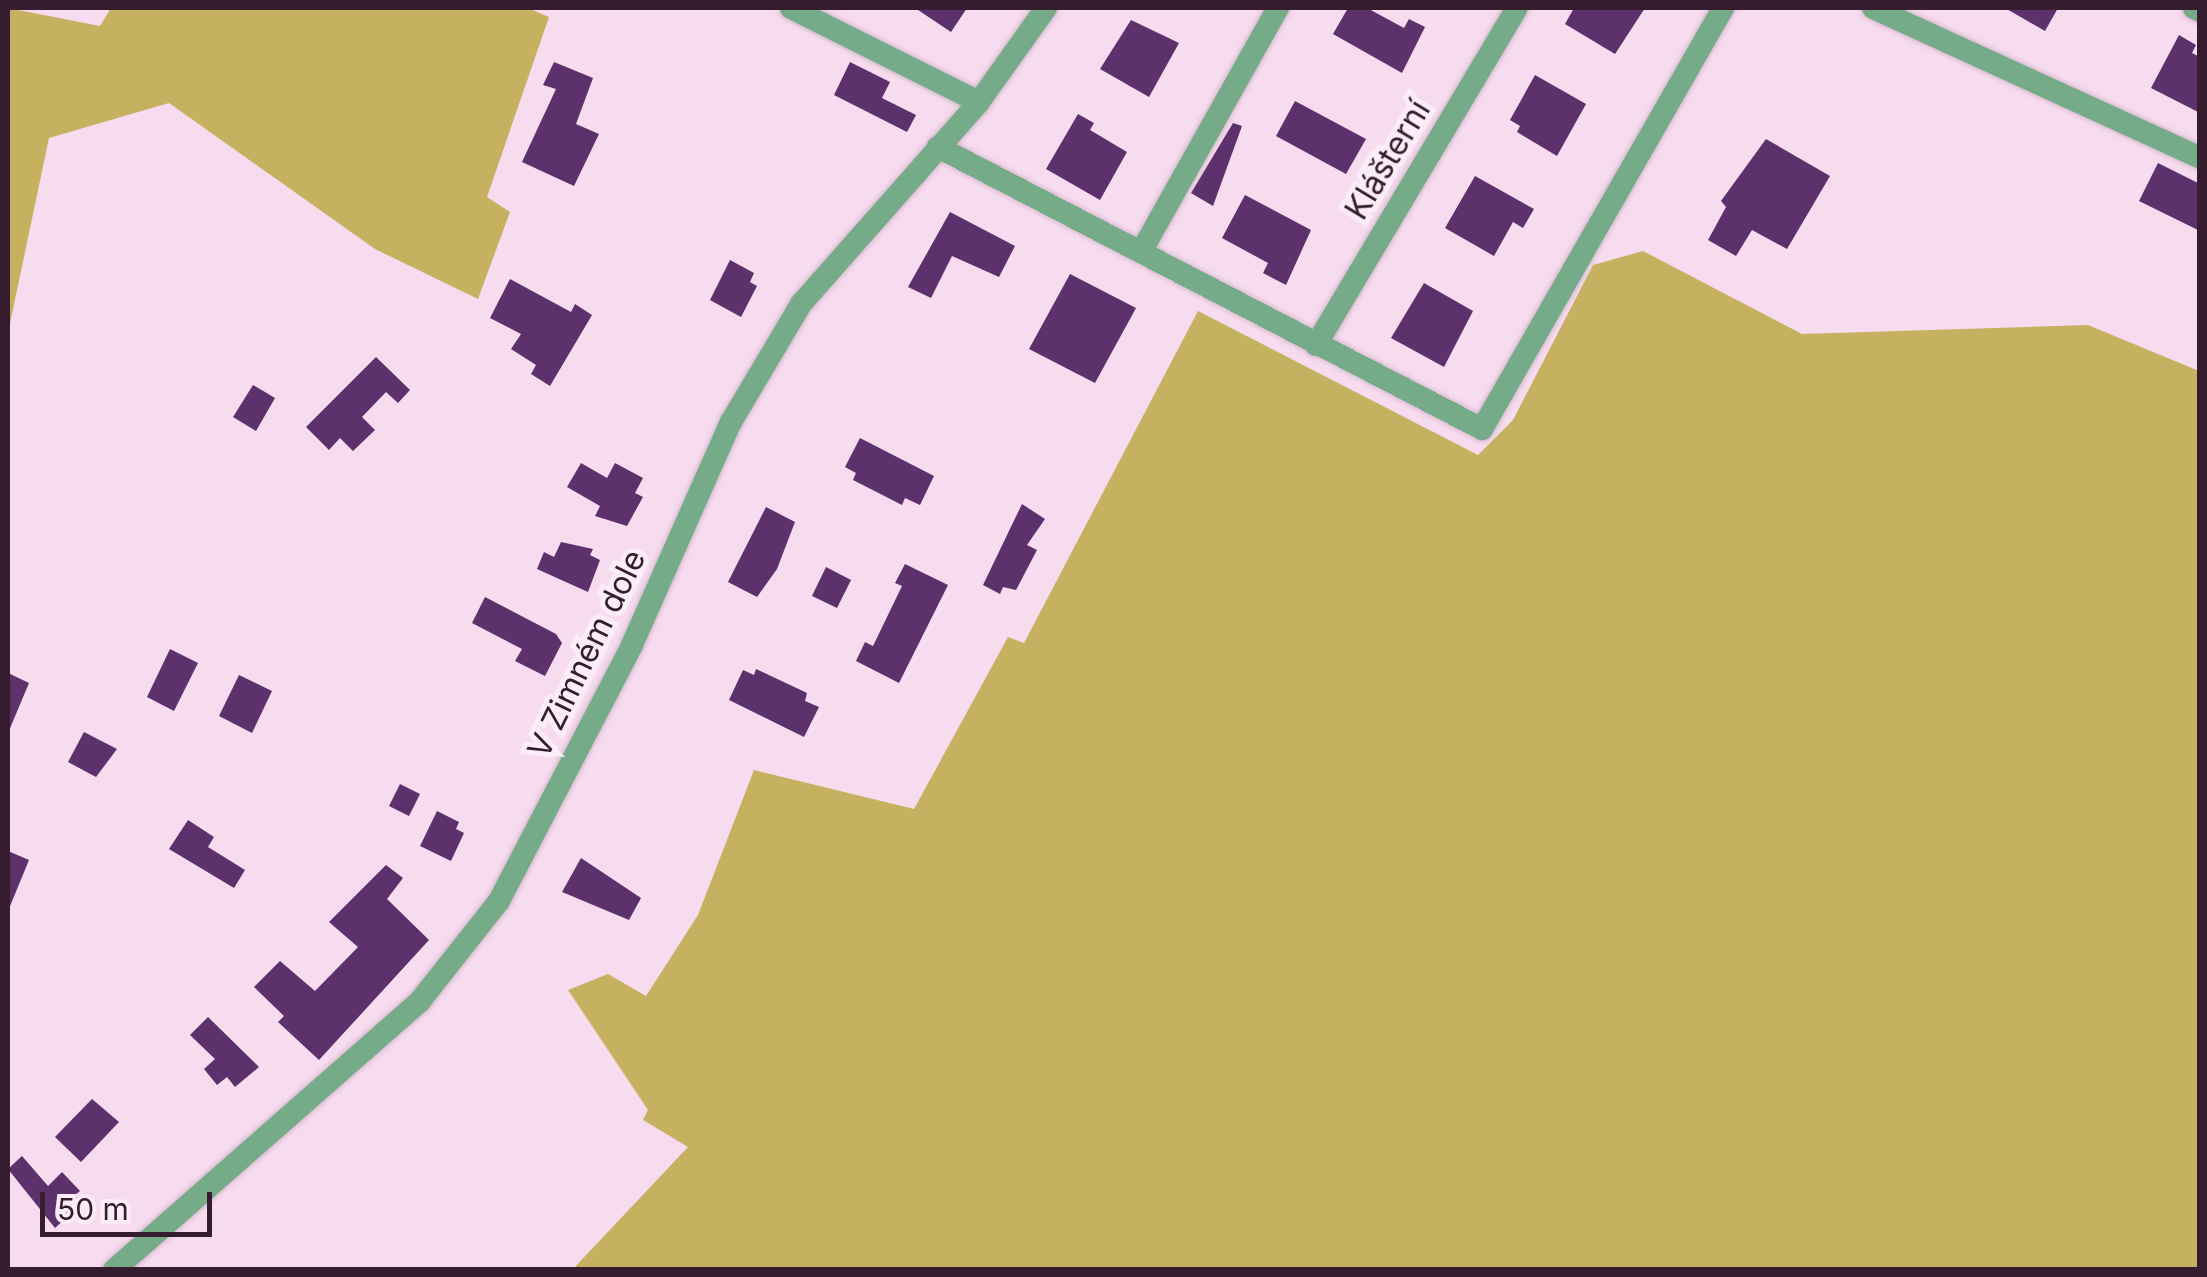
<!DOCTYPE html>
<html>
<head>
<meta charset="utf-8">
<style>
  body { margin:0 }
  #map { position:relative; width:2207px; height:1277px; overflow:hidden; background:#f7dbef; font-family:Inter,sans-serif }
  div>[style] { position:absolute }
  .green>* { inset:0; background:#c5b160 }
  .building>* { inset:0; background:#5c316c }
  .roads { filter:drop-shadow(0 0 2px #d4b9cc) drop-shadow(0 0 2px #d4b9cc) }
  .street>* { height:22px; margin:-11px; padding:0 11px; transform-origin:11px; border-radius:11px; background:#76ab8a }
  span { translate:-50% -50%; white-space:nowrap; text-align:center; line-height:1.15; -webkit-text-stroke:10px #fbedf7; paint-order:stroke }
  .street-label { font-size:32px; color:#351c2f }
  .frame { position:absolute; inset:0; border:10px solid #351c2f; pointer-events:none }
  .scale { position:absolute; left:40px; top:1192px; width:172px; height:45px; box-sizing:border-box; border:5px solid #351c2f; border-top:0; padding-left:12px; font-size:30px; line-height:35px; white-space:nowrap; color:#351c2f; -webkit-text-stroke:8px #fbedf7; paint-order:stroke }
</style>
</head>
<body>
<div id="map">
  <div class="green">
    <i style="clip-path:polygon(8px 8px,100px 26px,111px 8px,528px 8px,549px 17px,487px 197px,510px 212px,478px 299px,375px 249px,169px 103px,49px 138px,8px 333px)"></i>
    <i style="clip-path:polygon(1643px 251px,1802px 334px,2088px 325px,2199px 371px,2199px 1269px,573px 1269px,688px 1147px,643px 1120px,648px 1110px,568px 990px,608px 974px,646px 996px,698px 915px,754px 770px,914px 809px,1008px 637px,1024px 643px,1198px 311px,1478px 455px,1513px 420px,1593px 265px)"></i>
  </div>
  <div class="building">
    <i style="clip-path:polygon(915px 8px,967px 8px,951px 32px)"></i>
    <i style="clip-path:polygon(1348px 8px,1367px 8px,1404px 28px,1409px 19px,1425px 27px,1402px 73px,1333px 34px)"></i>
    <i style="clip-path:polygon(1574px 8px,1645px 8px,1615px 54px,1565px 24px)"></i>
    <i style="clip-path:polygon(2005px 8px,2058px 8px,2045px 31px)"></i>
    <i style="clip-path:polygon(1131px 20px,1179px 43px,1149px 97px,1100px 69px)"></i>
    <i style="clip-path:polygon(2179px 35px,2196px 45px,2192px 53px,2200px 57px,2200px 113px,2151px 88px)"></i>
    <i style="clip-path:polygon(554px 62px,593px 78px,576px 124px,599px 134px,574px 186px,522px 162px,556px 89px,543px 85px)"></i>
    <i style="clip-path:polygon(850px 62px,890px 82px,882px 98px,916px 115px,907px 132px,834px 95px)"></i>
    <i style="clip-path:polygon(1535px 75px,1586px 104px,1557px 156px,1517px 132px,1520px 126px,1510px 120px)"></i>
    <i style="clip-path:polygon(1295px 101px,1366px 139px,1346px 174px,1276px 136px)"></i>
    <i style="clip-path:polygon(1078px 114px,1094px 123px,1090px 130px,1127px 152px,1100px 200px,1046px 169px)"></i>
    <i style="clip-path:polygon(1233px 123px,1242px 126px,1213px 206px,1191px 193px)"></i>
    <i style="clip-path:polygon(1766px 139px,1830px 176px,1787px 249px,1752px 230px,1736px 256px,1708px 240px,1726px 207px,1721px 201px)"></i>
    <i style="clip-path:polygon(2158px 163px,2200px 184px,2200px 231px,2139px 201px)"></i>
    <i style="clip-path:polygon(1475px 176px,1534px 209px,1523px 228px,1513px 222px,1494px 256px,1445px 228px)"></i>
    <i style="clip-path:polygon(1245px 195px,1311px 230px,1286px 285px,1263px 273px,1268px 263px,1222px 238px)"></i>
    <i style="clip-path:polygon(950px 212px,1015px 246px,999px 277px,952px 256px,931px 298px,908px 287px)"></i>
    <i style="clip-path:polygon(730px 260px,754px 273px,750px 282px,757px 286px,741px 317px,710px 300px)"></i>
    <i style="clip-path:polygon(1070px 274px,1136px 308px,1095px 383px,1029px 349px)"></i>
    <i style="clip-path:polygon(510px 279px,571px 312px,575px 304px,592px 315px,550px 386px,531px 374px,536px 365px,511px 349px,521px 334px,490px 318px)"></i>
    <i style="clip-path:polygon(1424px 283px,1473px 311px,1444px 367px,1391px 338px)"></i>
    <i style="clip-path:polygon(376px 357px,410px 390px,398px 403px,386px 392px,362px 417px,375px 430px,353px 451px,340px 438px,329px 450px,306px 427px)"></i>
    <i style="clip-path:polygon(253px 385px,275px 398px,256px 431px,233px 417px)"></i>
    <i style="clip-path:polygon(860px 438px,934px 476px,920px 505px,905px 498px,902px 505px,853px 480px,856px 473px,845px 467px)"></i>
    <i style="clip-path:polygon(581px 463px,607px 478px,615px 463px,643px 478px,635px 493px,643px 497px,627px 526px,595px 516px,600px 506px,567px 487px)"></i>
    <i style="clip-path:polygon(1022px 504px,1045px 519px,1027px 545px,1037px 550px,1016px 590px,1003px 587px,1000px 594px,983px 585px)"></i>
    <i style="clip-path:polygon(766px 507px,795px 522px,777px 569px,757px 597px,728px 582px)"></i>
    <i style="clip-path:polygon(561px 542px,593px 549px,590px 555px,600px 560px,588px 592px,537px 569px,544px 552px,554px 557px)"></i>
    <i style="clip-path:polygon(905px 564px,948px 585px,899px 683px,856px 661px,865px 642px,873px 646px,902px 586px,895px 583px)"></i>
    <i style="clip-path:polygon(826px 567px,851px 580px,837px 608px,812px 596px)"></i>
    <i style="clip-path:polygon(485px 597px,556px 634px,562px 643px,545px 676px,515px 661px,522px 649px,472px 623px)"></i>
    <i style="clip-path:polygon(170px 649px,198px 663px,174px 711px,147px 697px)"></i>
    <i style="clip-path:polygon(756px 669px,807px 693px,805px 701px,819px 707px,804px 737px,729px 700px,743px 670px,754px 675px)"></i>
    <i style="clip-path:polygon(8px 673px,29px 683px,8px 733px)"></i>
    <i style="clip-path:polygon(239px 675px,272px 691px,252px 733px,219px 716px)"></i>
    <i style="clip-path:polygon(84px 732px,117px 749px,96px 777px,68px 762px)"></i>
    <i style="clip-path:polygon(400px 784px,420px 794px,409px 816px,389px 806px)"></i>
    <i style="clip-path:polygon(437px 811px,459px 822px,456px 829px,464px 833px,451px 861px,420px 846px)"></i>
    <i style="clip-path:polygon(188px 820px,214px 837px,208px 847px,245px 870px,234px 888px,169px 849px)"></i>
    <i style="clip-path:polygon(8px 851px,29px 860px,8px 911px)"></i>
    <i style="clip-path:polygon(581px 858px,641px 898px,629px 920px,562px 892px)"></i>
    <i style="clip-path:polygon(386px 865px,403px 878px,387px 899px,429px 940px,319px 1060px,278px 1022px,284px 1016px,254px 987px,280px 961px,315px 991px,358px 947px,329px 922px)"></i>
    <i style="clip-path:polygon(208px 1017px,259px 1067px,235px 1087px,227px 1077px,217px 1085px,204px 1069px,215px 1059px,190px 1035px)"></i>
    <i style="clip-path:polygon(92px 1099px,119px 1122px,81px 1162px,55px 1137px)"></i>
    <i style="clip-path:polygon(22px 1156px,48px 1186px,62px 1172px,80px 1191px,75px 1195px,82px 1203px,55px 1228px,8px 1169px)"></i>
  </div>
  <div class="roads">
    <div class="street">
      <i style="left:791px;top:8px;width:210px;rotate:26.6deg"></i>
      <i style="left:1873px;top:8px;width:360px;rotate:24.6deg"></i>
      <i style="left:2194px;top:8px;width:7px;rotate:27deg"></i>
      <i style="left:938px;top:147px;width:613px;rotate:27.4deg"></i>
      <i style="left:1482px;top:429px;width:485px;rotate:-60.2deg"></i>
      <i style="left:1141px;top:252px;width:280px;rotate:-60.7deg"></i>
      <i style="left:1316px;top:345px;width:392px;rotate:-59.2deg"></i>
      <i style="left:114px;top:1270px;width:407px;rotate:-41.3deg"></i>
      <i style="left:420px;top:1001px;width:127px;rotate:-51.7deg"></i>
      <i style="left:499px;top:901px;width:288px;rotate:-62.5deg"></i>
      <i style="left:632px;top:645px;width:244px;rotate:-66.1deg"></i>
      <i style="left:731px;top:422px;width:137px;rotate:-59.3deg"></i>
      <i style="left:801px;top:304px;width:269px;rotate:-48.6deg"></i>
      <i style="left:979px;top:102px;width:115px;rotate:-54.5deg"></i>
    </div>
  </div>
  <div class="street-label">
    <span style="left:1388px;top:160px;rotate:-59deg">Klášterní</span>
    <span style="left:587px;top:654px;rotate:-64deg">V Zimném dole</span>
  </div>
  <div class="frame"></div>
  <div class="scale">50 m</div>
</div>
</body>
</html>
